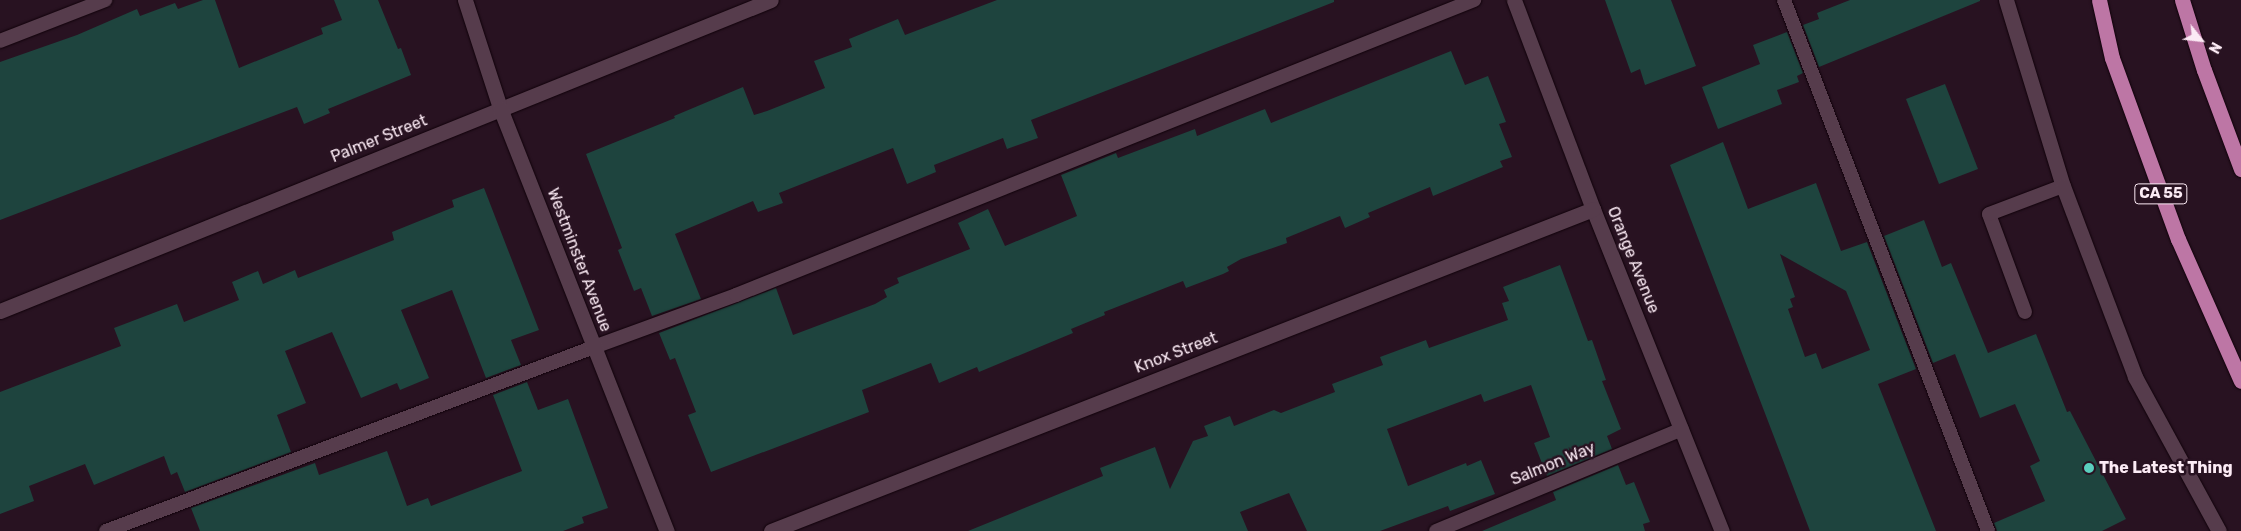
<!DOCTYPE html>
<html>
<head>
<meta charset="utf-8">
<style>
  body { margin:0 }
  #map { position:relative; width:2241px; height:531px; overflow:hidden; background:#281221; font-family:Rubik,sans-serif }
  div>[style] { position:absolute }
  .building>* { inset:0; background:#1e443e }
  .roads { filter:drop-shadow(0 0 1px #10010a) drop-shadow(0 0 1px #10010a) }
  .service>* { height:14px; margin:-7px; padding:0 7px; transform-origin:7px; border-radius:7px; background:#563c4c }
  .minor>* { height:15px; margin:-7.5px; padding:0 7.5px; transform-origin:7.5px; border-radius:7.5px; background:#563c4c }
  .tertiary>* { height:15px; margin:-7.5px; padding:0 7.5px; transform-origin:7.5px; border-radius:7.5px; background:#563c4c }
  .trunk>* { height:15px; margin:-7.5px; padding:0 7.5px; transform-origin:7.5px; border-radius:7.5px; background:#bd76a5 }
  .dots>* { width:14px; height:14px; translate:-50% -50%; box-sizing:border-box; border:2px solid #281221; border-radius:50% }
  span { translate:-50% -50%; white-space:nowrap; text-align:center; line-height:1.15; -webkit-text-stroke:5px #281221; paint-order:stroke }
  .shield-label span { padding:1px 4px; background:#281221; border:1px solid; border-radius:4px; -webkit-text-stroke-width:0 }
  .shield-label { font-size:15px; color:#fcebf5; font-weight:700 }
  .street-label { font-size:16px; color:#fcebf5 }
  .poi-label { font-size:16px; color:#fcebf5; font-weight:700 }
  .left { translate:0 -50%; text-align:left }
  .north { position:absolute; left:2176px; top:15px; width:50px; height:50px; -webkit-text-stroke:4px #281221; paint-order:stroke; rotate:119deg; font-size:14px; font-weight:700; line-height:20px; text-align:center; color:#fcebf5 }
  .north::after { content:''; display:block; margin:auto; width:18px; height:22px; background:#fcebf5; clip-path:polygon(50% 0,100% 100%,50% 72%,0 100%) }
</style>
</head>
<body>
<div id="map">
  <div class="building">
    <i style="clip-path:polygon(203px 0,215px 0,239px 68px,323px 34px,321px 28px,342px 20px,334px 0,378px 0,398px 49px,401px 48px,411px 75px,328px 109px,330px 113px,304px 124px,297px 107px,0 220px,0 62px,77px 35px,137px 9px,140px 16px,175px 3px,178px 9px)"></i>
    <i style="clip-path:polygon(997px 0,1334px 0,1334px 2px,1031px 120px,1038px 138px,1007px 149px,1003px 138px,934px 165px,936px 172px,907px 184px,893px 148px,779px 193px,783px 203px,758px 212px,753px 201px,675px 234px,701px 299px,652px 316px,641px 288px,634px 291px,618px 250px,622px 248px,586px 154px,675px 118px,674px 116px,743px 87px,754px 115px,767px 111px,825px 88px,814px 61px,852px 47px,849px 39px,898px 19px,905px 35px)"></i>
    <i style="clip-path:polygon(1605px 0,1671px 0,1696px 66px,1645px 85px,1640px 69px,1631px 73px)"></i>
    <i style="clip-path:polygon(1850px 0,1980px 0,1980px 1px,1819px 67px,1803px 25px,1819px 19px,1817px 13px)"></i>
    <i style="clip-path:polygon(1787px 32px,1803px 73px,1797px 76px,1799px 82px,1777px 90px,1782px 104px,1718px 129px,1702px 87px,1760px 64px,1753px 45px)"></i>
    <i style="clip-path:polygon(1451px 51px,1465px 85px,1488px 76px,1506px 122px,1499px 124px,1512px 157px,1500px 161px,1503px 167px,1433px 196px,1430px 187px,1368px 213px,1370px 217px,1345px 228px,1340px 216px,1286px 238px,1287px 243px,1241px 259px,1227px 267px,1229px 271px,1223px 274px,1186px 288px,1183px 281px,1104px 312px,1105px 315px,1071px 329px,1073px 333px,979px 372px,977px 367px,939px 383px,931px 363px,862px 390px,869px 412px,711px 472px,688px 415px,696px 412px,675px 358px,670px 360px,659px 333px,776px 288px,793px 335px,875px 304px,887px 297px,884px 290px,899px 283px,897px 278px,970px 249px,958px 223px,988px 209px,1005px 246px,1077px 216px,1061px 175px,1116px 153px,1118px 158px,1195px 129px,1197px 136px,1265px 109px,1271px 123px)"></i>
    <i style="clip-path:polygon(1945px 84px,1978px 169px,1939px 184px,1906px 99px)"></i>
    <i style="clip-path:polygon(evenodd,1723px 142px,1748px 209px,1816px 183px,1841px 251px,1867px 242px,1916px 369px,1878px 384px,1936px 531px,1810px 531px,1670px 165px,1723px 142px,1780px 254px,1846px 291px,1870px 350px,1822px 369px,1816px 353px,1805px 357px,1788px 309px,1793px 307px,1790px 299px,1795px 297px,1780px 254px)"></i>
    <i style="clip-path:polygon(484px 188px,539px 330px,511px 340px,521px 365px,486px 378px,452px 290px,401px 310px,429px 378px,400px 390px,397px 383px,361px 398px,332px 332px,285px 351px,306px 403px,277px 415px,291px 452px,185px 492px,177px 472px,171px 475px,164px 456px,94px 485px,85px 464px,29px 486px,34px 501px,0 514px,0 392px,121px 346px,114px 328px,177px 304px,184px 322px,239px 300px,232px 282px,258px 271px,263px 284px,295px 270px,298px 278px,394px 240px,392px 232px,454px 207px,452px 200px)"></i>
    <i style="clip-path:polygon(1924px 220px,1942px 267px,1951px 263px,1988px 353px,2036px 334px,2067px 412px,2070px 411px,2126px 519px,2102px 531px,1997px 531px,1994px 523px,2045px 501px,2030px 466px,2040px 461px,2015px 404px,1980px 418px,1955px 354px,1933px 363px,1884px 236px)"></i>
    <i style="clip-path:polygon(1560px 265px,1588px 341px,1592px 340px,1606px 380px,1602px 381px,1621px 429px,1607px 436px,1612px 449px,1547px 476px,1534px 443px,1550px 437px,1531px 385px,1484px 402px,1481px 394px,1387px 429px,1408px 486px,1466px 463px,1467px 466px,1481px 460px,1495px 494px,1450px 511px,1448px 506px,1380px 531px,1307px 531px,1289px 493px,1240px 512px,1248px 531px,968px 531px,1103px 476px,1100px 468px,1155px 447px,1170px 489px,1193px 441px,1208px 436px,1204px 426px,1230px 416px,1234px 426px,1274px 410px,1281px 413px,1335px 392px,1332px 384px,1383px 365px,1380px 357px,1426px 340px,1429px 348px,1508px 320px,1502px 303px,1509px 301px,1503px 287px)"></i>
    <i style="clip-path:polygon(527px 382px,538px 410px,568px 399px,608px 508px,582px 517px,584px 523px,563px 531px,200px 531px,191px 508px,315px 463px,319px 475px,387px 451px,407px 506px,428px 498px,431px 506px,522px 471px,493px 395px)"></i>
    <i style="clip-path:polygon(1618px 465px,1626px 485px,1634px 482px,1650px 522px,1643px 524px,1645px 531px,1482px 531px,1556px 500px,1553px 492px)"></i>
  </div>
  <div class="roads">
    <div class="service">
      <i style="left:1784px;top:0;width:569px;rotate:68.98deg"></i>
      <i style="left:0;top:41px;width:113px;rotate:-21.3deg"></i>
      <i style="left:2025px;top:312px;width:104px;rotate:-110.2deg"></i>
      <i style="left:1989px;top:214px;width:79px;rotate:-20.7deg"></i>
      <i style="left:106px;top:531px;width:522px;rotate:-20.66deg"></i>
      <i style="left:594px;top:347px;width:151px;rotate:-20.1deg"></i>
      <i style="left:736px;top:295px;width:795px;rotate:-21.79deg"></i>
      <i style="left:1436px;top:531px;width:266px;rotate:-22.5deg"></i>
    </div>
    <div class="minor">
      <i style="left:1514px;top:0;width:223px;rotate:69.3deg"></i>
      <i style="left:1593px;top:209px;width:347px;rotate:68.2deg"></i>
      <i style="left:0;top:311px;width:831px;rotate:-21.97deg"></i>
      <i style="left:771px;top:531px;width:883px;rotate:-21.39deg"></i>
    </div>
    <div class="tertiary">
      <i style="left:465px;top:0;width:114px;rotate:72deg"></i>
      <i style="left:500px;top:108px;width:455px;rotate:68.5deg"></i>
      <i style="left:2006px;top:0;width:195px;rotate:73deg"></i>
      <i style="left:2063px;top:186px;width:204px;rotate:69.3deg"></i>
      <i style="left:2135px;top:377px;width:175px;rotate:61.4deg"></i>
    </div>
    <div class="trunk">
      <i style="left:2099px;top:0;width:59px;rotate:77.4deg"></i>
      <i style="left:2112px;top:58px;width:193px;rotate:70deg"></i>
      <i style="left:2178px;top:239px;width:155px;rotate:66.1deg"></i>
      <i style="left:2182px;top:0;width:73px;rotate:72.6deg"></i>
      <i style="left:2204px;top:70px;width:106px;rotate:69.5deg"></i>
    </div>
  </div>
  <div class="dots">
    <i style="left:2089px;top:468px;background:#5acebd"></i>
  </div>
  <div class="shield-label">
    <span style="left:2161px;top:194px">CA 55</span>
  </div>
  <div class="street-label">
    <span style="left:379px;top:139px;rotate:-22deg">Palmer Street</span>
    <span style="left:579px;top:260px;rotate:69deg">Westminster Avenue</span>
    <span style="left:1633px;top:260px;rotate:68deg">Orange Avenue</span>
    <span style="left:1176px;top:353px;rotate:-21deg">Knox Street</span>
    <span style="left:1553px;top:464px;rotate:-22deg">Salmon Way</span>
  </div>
  <div class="poi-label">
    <span class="left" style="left:2099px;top:468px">The Latest Thing</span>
  </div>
  <div class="north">N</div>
</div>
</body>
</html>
